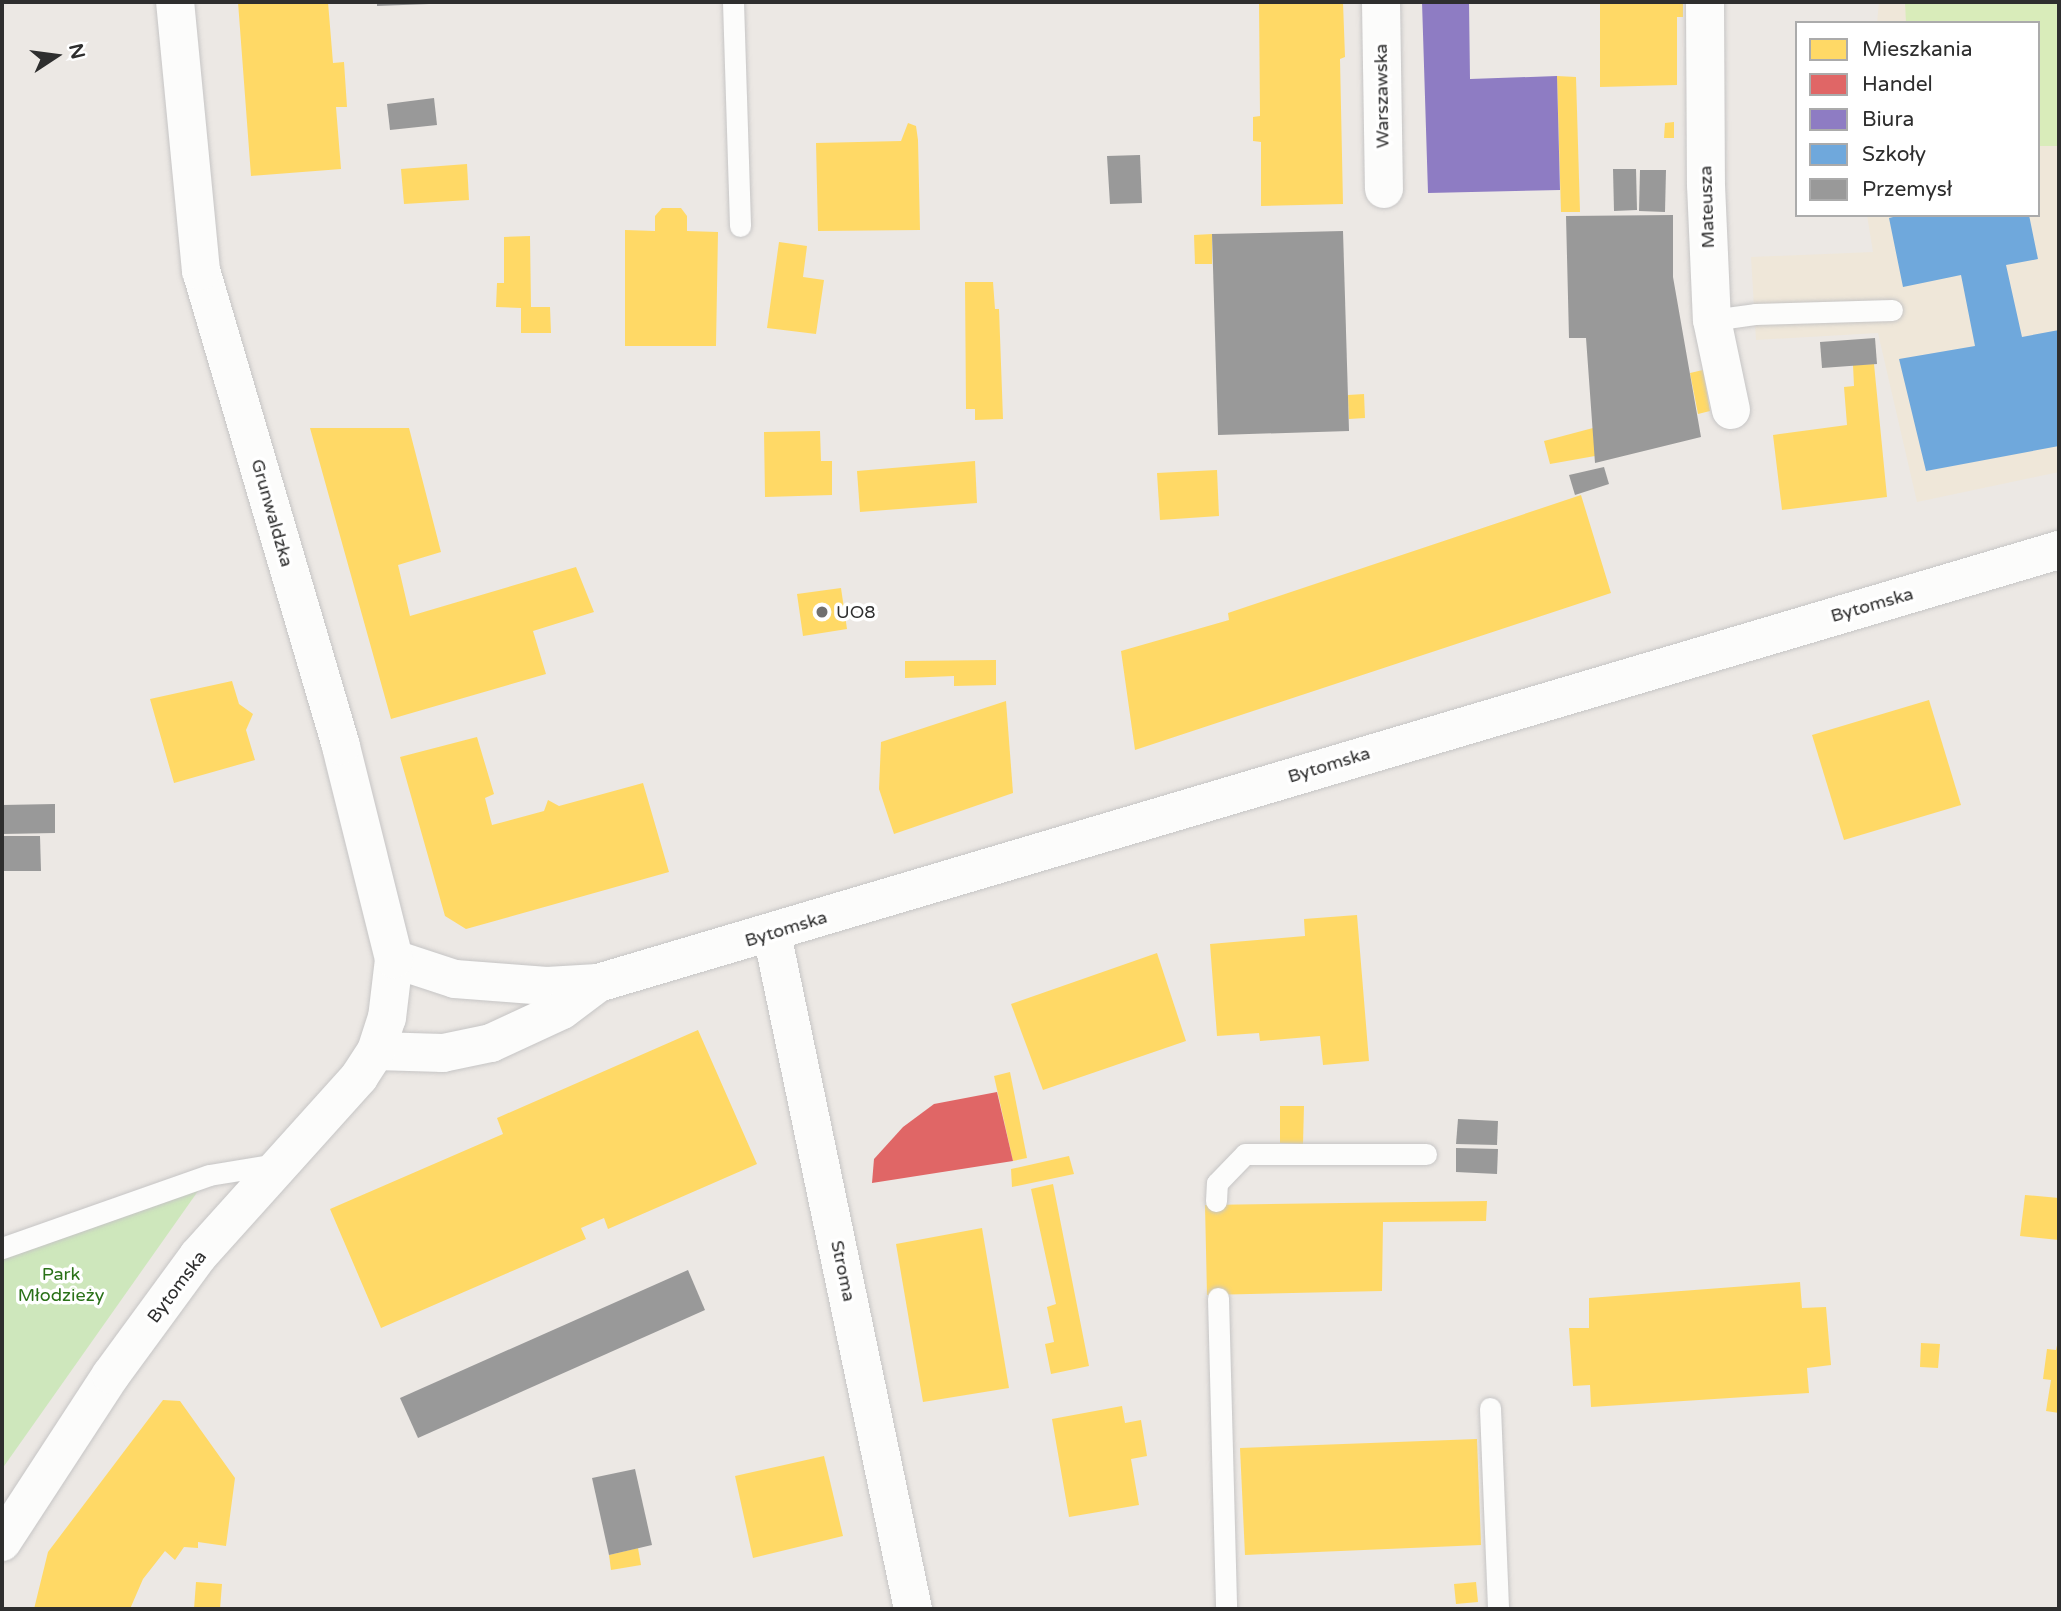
<!DOCTYPE html>
<html>
<head>
<meta charset="utf-8">
<style>
  body { margin:0 }
  #map { position:relative; width:2061px; height:1611px; overflow:hidden; background:#ece8e4; font-family:"Varela Round",sans-serif }
  div>[style] { position:absolute }
  .education>* { inset:0; background:#efe7d9 }
  .green>* { inset:0; background:#cee7bc }
  .pitch>* { inset:0; background:#d9ecba }
  .homes>* { inset:0; background:#ffd966 }
  .shops>* { inset:0; background:#e06666 }
  .offices>* { inset:0; background:#8e7cc3 }
  .schools>* { inset:0; background:#6fa8dc }
  .industry>* { inset:0; background:#999 }
  .roads { filter:drop-shadow(0 0 2px #c6c5c5) drop-shadow(0 0 2px #c6c5c5) }
  .lane>* { height:21px; margin:-10.5px; padding:0 10.5px; transform-origin:10.5px; border-radius:10.5px; background:#fcfcfb }
  .street>* { height:38px; margin:-19px; padding:0 19px; transform-origin:19px; border-radius:19px; background:#fcfcfb }
  .secondary>* { height:38px; margin:-19px; padding:0 19px; transform-origin:19px; border-radius:19px; background:#fcfcfb }
  .dots>* { width:19px; height:19px; translate:-50% -50%; box-sizing:border-box; border:4px solid #fff; border-radius:50% }
  span { translate:-50% -50%; white-space:nowrap; text-align:center; line-height:1.15; -webkit-text-stroke:7px #fff; paint-order:stroke }
  .street-label { font-size:18px; color:#2e2e2e }
  .poi-label { font-size:18px; color:#2e2e2e }
  .left { translate:0 -50%; text-align:left }
  .park-label { font-size:18px; color:#2a7118 }
  .frame { position:absolute; inset:0; border:4px solid #2e2e2e; pointer-events:none }
  .legend { position:absolute; left:1795px; top:21px; width:245px; height:196px; box-sizing:border-box; background:#fff; border:2px solid #ababab; margin:0; padding:9px 12px; list-style:none; font-size:21px; color:#2e2e2e }
  .legend li { display:flex; align-items:center; gap:14px; height:35px }
  .legend b { width:35px; border:2px solid #ababab }
  .north { position:absolute; left:21px; top:21px; width:70px; height:70px; -webkit-text-stroke:5px #fff; paint-order:stroke; rotate:77deg; font-size:19px; font-weight:700; line-height:28px; text-align:center; color:#2e2e2e }
  .north::after { content:''; display:block; margin:auto; width:24px; height:32px; background:#2e2e2e; clip-path:polygon(50% 0,100% 100%,50% 72%,0 100%) }
</style>
</head>
<body>
<div id="map">
  <div class="education">
    <i style="clip-path:polygon(1879px 2px,2059px 2px,2059px 472px,1917px 502px,1878px 333px,1756px 340px,1751px 257px,1873px 252px,1867px 215px,2038px 215px,2038px 23px,1877px 23px)"></i>
  </div>
  <div class="green">
    <i style="clip-path:polygon(203px 1184px,2px 1469px,2px 1243px)"></i>
  </div>
  <div class="pitch">
    <i style="clip-path:polygon(1905px 2px,2059px 2px,2059px 146px,2038px 146px,2038px 23px,1906px 23px)"></i>
  </div>
  <div class="homes">
    <i style="clip-path:polygon(238px 2px,328px 2px,333px 63px,344px 62px,347px 107px,336px 107px,341px 169px,251px 176px)"></i>
    <i style="clip-path:polygon(1259px 2px,1343px 2px,1345px 57px,1340px 59px,1343px 204px,1261px 206px,1261px 142px,1253px 141px,1253px 117px,1260px 116px)"></i>
    <i style="clip-path:polygon(1600px 2px,1683px 3px,1683px 17px,1677px 17px,1677px 85px,1600px 87px)"></i>
    <i style="clip-path:polygon(1557px 76px,1576px 77px,1580px 212px,1561px 212px)"></i>
    <i style="clip-path:polygon(1674px 122px,1674px 138px,1664px 138px,1665px 123px)"></i>
    <i style="clip-path:polygon(908px 123px,916px 126px,918px 140px,920px 230px,818px 231px,816px 143px,901px 141px)"></i>
    <i style="clip-path:polygon(467px 164px,469px 200px,404px 204px,401px 169px)"></i>
    <i style="clip-path:polygon(662px 208px,681px 208px,687px 216px,687px 231px,718px 232px,716px 346px,625px 346px,625px 230px,655px 231px,655px 216px)"></i>
    <i style="clip-path:polygon(1212px 234px,1212px 264px,1195px 264px,1194px 235px)"></i>
    <i style="clip-path:polygon(530px 236px,531px 307px,550px 307px,551px 333px,521px 333px,521px 308px,496px 307px,497px 283px,504px 283px,504px 237px)"></i>
    <i style="clip-path:polygon(779px 242px,807px 246px,803px 277px,824px 280px,816px 334px,767px 328px)"></i>
    <i style="clip-path:polygon(965px 282px,993px 282px,995px 309px,999px 309px,1003px 419px,975px 420px,975px 409px,966px 409px)"></i>
    <i style="clip-path:polygon(1874px 364px,1887px 497px,1782px 510px,1773px 435px,1847px 425px,1844px 387px,1854px 386px,1853px 365px)"></i>
    <i style="clip-path:polygon(1703px 370px,1710px 411px,1698px 414px,1690px 373px)"></i>
    <i style="clip-path:polygon(1364px 394px,1365px 418px,1349px 419px,1348px 395px)"></i>
    <i style="clip-path:polygon(310px 428px,409px 428px,441px 552px,398px 565px,410px 616px,576px 567px,594px 612px,533px 631px,546px 674px,391px 719px)"></i>
    <i style="clip-path:polygon(1593px 428px,1595px 456px,1550px 464px,1544px 441px)"></i>
    <i style="clip-path:polygon(820px 431px,821px 461px,832px 461px,832px 495px,765px 497px,764px 432px)"></i>
    <i style="clip-path:polygon(975px 461px,977px 503px,860px 512px,857px 471px)"></i>
    <i style="clip-path:polygon(1217px 470px,1219px 516px,1160px 520px,1157px 473px)"></i>
    <i style="clip-path:polygon(1581px 495px,1611px 593px,1135px 750px,1121px 651px,1229px 620px,1228px 613px)"></i>
    <i style="clip-path:polygon(841px 588px,847px 629px,803px 636px,797px 594px)"></i>
    <i style="clip-path:polygon(996px 660px,996px 685px,954px 686px,954px 676px,905px 678px,905px 661px)"></i>
    <i style="clip-path:polygon(232px 681px,239px 704px,253px 714px,246px 730px,255px 760px,174px 783px,150px 699px)"></i>
    <i style="clip-path:polygon(1929px 700px,1961px 805px,1844px 840px,1812px 735px)"></i>
    <i style="clip-path:polygon(1006px 701px,1013px 793px,894px 834px,879px 789px,881px 742px)"></i>
    <i style="clip-path:polygon(477px 737px,494px 794px,485px 798px,492px 825px,544px 811px,548px 800px,559px 806px,643px 783px,669px 872px,466px 929px,445px 916px,400px 757px)"></i>
    <i style="clip-path:polygon(1357px 915px,1369px 1061px,1323px 1065px,1320px 1036px,1260px 1041px,1259px 1033px,1217px 1036px,1210px 944px,1305px 936px,1304px 919px)"></i>
    <i style="clip-path:polygon(1157px 953px,1186px 1041px,1043px 1090px,1011px 1004px)"></i>
    <i style="clip-path:polygon(698px 1030px,757px 1164px,608px 1229px,604px 1218px,581px 1228px,586px 1239px,381px 1328px,330px 1209px,503px 1134px,497px 1118px)"></i>
    <i style="clip-path:polygon(1010px 1072px,1027px 1158px,1013px 1161px,994px 1076px)"></i>
    <i style="clip-path:polygon(1280px 1106px,1304px 1106px,1303px 1144px,1280px 1143px)"></i>
    <i style="clip-path:polygon(1069px 1156px,1074px 1174px,1012px 1187px,1011px 1169px)"></i>
    <i style="clip-path:polygon(1053px 1184px,1089px 1366px,1051px 1374px,1045px 1344px,1054px 1342px,1047px 1307px,1056px 1304px,1031px 1189px)"></i>
    <i style="clip-path:polygon(2025px 1195px,2059px 1198px,2059px 1240px,2020px 1236px)"></i>
    <i style="clip-path:polygon(1487px 1201px,1486px 1221px,1383px 1222px,1382px 1291px,1207px 1295px,1205px 1205px)"></i>
    <i style="clip-path:polygon(982px 1228px,1009px 1388px,923px 1402px,896px 1244px)"></i>
    <i style="clip-path:polygon(1800px 1282px,1802px 1308px,1826px 1307px,1831px 1365px,1807px 1368px,1809px 1393px,1591px 1407px,1590px 1385px,1573px 1386px,1569px 1328px,1589px 1328px,1589px 1298px)"></i>
    <i style="clip-path:polygon(2059px 1336px,2059px 1413px,2046px 1411px,2051px 1380px,2043px 1379px,2047px 1349px,2056px 1350px)"></i>
    <i style="clip-path:polygon(1921px 1343px,1940px 1344px,1938px 1368px,1920px 1367px)"></i>
    <i style="clip-path:polygon(163px 1400px,180px 1401px,235px 1478px,226px 1546px,198px 1542px,198px 1548px,184px 1547px,175px 1560px,165px 1551px,143px 1579px,130px 1609px,34px 1609px,48px 1552px)"></i>
    <i style="clip-path:polygon(1122px 1406px,1125px 1423px,1141px 1420px,1147px 1456px,1131px 1459px,1139px 1505px,1069px 1517px,1052px 1419px)"></i>
    <i style="clip-path:polygon(1477px 1439px,1481px 1545px,1245px 1555px,1240px 1448px)"></i>
    <i style="clip-path:polygon(824px 1456px,843px 1536px,753px 1558px,735px 1476px)"></i>
    <i style="clip-path:polygon(638px 1548px,641px 1565px,611px 1570px,609px 1555px)"></i>
    <i style="clip-path:polygon(196px 1582px,222px 1584px,220px 1609px,194px 1609px)"></i>
    <i style="clip-path:polygon(1476px 1582px,1478px 1602px,1456px 1604px,1454px 1584px)"></i>
  </div>
  <div class="shops">
    <i style="clip-path:polygon(997px 1092px,1013px 1161px,872px 1183px,874px 1159px,903px 1127px,934px 1104px)"></i>
  </div>
  <div class="offices">
    <i style="clip-path:polygon(1422px 2px,1469px 2px,1470px 79px,1557px 76px,1560px 190px,1428px 193px)"></i>
  </div>
  <div class="schools">
    <i style="clip-path:polygon(1901px 215px,2029px 215px,2038px 259px,2006px 265px,2022px 337px,2059px 330px,2059px 446px,1926px 471px,1899px 359px,1975px 346px,1961px 275px,1903px 287px,1889px 218px)"></i>
  </div>
  <div class="industry">
    <i style="clip-path:polygon(377px 2px,429px 2px,429px 4px,377px 6px)"></i>
    <i style="clip-path:polygon(434px 98px,437px 125px,390px 130px,387px 104px)"></i>
    <i style="clip-path:polygon(1140px 155px,1142px 203px,1110px 204px,1107px 156px)"></i>
    <i style="clip-path:polygon(1613px 169px,1636px 169px,1637px 210px,1614px 211px)"></i>
    <i style="clip-path:polygon(1640px 170px,1666px 170px,1665px 212px,1639px 211px)"></i>
    <i style="clip-path:polygon(1673px 215px,1673px 277px,1701px 437px,1595px 463px,1586px 338px,1569px 338px,1566px 216px)"></i>
    <i style="clip-path:polygon(1343px 231px,1349px 431px,1218px 435px,1212px 234px)"></i>
    <i style="clip-path:polygon(1875px 338px,1877px 364px,1822px 368px,1820px 342px)"></i>
    <i style="clip-path:polygon(1604px 467px,1609px 484px,1575px 495px,1569px 475px)"></i>
    <i style="clip-path:polygon(55px 804px,55px 833px,2px 834px,2px 805px)"></i>
    <i style="clip-path:polygon(3px 836px,40px 836px,41px 871px,4px 871px)"></i>
    <i style="clip-path:polygon(1458px 1119px,1498px 1121px,1497px 1145px,1456px 1144px)"></i>
    <i style="clip-path:polygon(1456px 1148px,1498px 1149px,1497px 1174px,1456px 1172px)"></i>
    <i style="clip-path:polygon(688px 1270px,705px 1310px,418px 1438px,400px 1398px)"></i>
    <i style="clip-path:polygon(635px 1469px,652px 1545px,609px 1555px,592px 1478px)"></i>
  </div>
  <div class="roads">
    <div class="lane">
      <i style="left:733px;top:2px;width:224px;rotate:88.2deg"></i>
      <i style="left:1712px;top:320px;width:43px;rotate:-7.9deg"></i>
      <i style="left:1755px;top:314px;width:137px;rotate:-1.7deg"></i>
      <i style="left:1216px;top:1201px;width:18px;rotate:-87deg"></i>
      <i style="left:1217px;top:1183px;width:40px;rotate:-46deg"></i>
      <i style="left:1245px;top:1154px;width:181px"></i>
      <i style="left:2px;top:1248px;width:219px;rotate:-19.4deg"></i>
      <i style="left:209px;top:1175px;width:69px;rotate:-9.2deg"></i>
      <i style="left:1218px;top:1298px;width:311px;rotate:88.5deg"></i>
      <i style="left:1490px;top:1408px;width:201px;rotate:87.7deg"></i>
    </div>
    <div class="street">
      <i style="left:1381px;top:2px;width:187px;rotate:89.1deg"></i>
      <i style="left:1705px;top:2px;width:183px;rotate:89.7deg"></i>
      <i style="left:1706px;top:185px;width:135px;rotate:87.5deg"></i>
      <i style="left:1712px;top:320px;width:92px;rotate:78.1deg"></i>
      <i style="left:772px;top:934px;width:690px;rotate:78.2deg"></i>
    </div>
    <div class="secondary">
      <i style="left:394px;top:959px;width:64px;rotate:18.2deg"></i>
      <i style="left:455px;top:979px;width:92px;rotate:4.4deg"></i>
      <i style="left:547px;top:986px;width:51px;rotate:-3.4deg"></i>
      <i style="left:598px;top:983px;width:1524px;rotate:-16.51deg"></i>
      <i style="left:376px;top:1051px;width:67px;rotate:1.7deg"></i>
      <i style="left:443px;top:1053px;width:49px;rotate:-11.8deg"></i>
      <i style="left:491px;top:1043px;width:78px;rotate:-24.9deg"></i>
      <i style="left:562px;top:1010px;width:45px;rotate:-36.9deg"></i>
      <i style="left:2px;top:1542px;width:199px;rotate:-56.9deg"></i>
      <i style="left:111px;top:1375px;width:147px;rotate:-53.8deg"></i>
      <i style="left:198px;top:1256px;width:241px;rotate:-48deg"></i>
      <i style="left:359px;top:1077px;width:31px;rotate:-57deg"></i>
      <i style="left:376px;top:1051px;width:35px;rotate:-72deg"></i>
      <i style="left:387px;top:1018px;width:59px;rotate:-83.2deg"></i>
      <i style="left:394px;top:959px;width:219px;rotate:-104deg"></i>
      <i style="left:341px;top:746px;width:495px;rotate:-106.4deg"></i>
      <i style="left:201px;top:271px;width:270px;rotate:-95.5deg"></i>
    </div>
  </div>
  <div class="dots">
    <i style="left:822px;top:612px;background:#706f6e"></i>
  </div>
  <div class="street-label">
    <span style="left:1382px;top:96px;rotate:-91deg">Warszawska</span>
    <span style="left:1707px;top:207px;rotate:-92deg">Mateusza</span>
    <span style="left:272px;top:513px;rotate:74deg">Grunwaldzka</span>
    <span style="left:1872px;top:605px;rotate:-16deg">Bytomska</span>
    <span style="left:1329px;top:765px;rotate:-17deg">Bytomska</span>
    <span style="left:786px;top:929px;rotate:-17deg">Bytomska</span>
    <span style="left:843px;top:1271px;rotate:78deg">Stroma</span>
    <span style="left:177px;top:1287px;rotate:-53deg">Bytomska</span>
  </div>
  <div class="poi-label">
    <span class="left" style="left:836px;top:612px">UO8</span>
  </div>
  <div class="park-label">
    <span style="left:61px;top:1285px">Park<br>Młodzieży</span>
  </div>
  <div class="frame"></div>
  <ul class="legend">
  <li><b style="height:19px;background:#ffd966"></b>Mieszkania</li>
  <li><b style="height:19px;background:#e06666"></b>Handel</li>
  <li><b style="height:19px;background:#8e7cc3"></b>Biura</li>
  <li><b style="height:19px;background:#6fa8dc"></b>Szkoły</li>
  <li><b style="height:19px;background:#999"></b>Przemysł</li>
  </ul>
  <div class="north">N</div>
</div>
</body>
</html>
